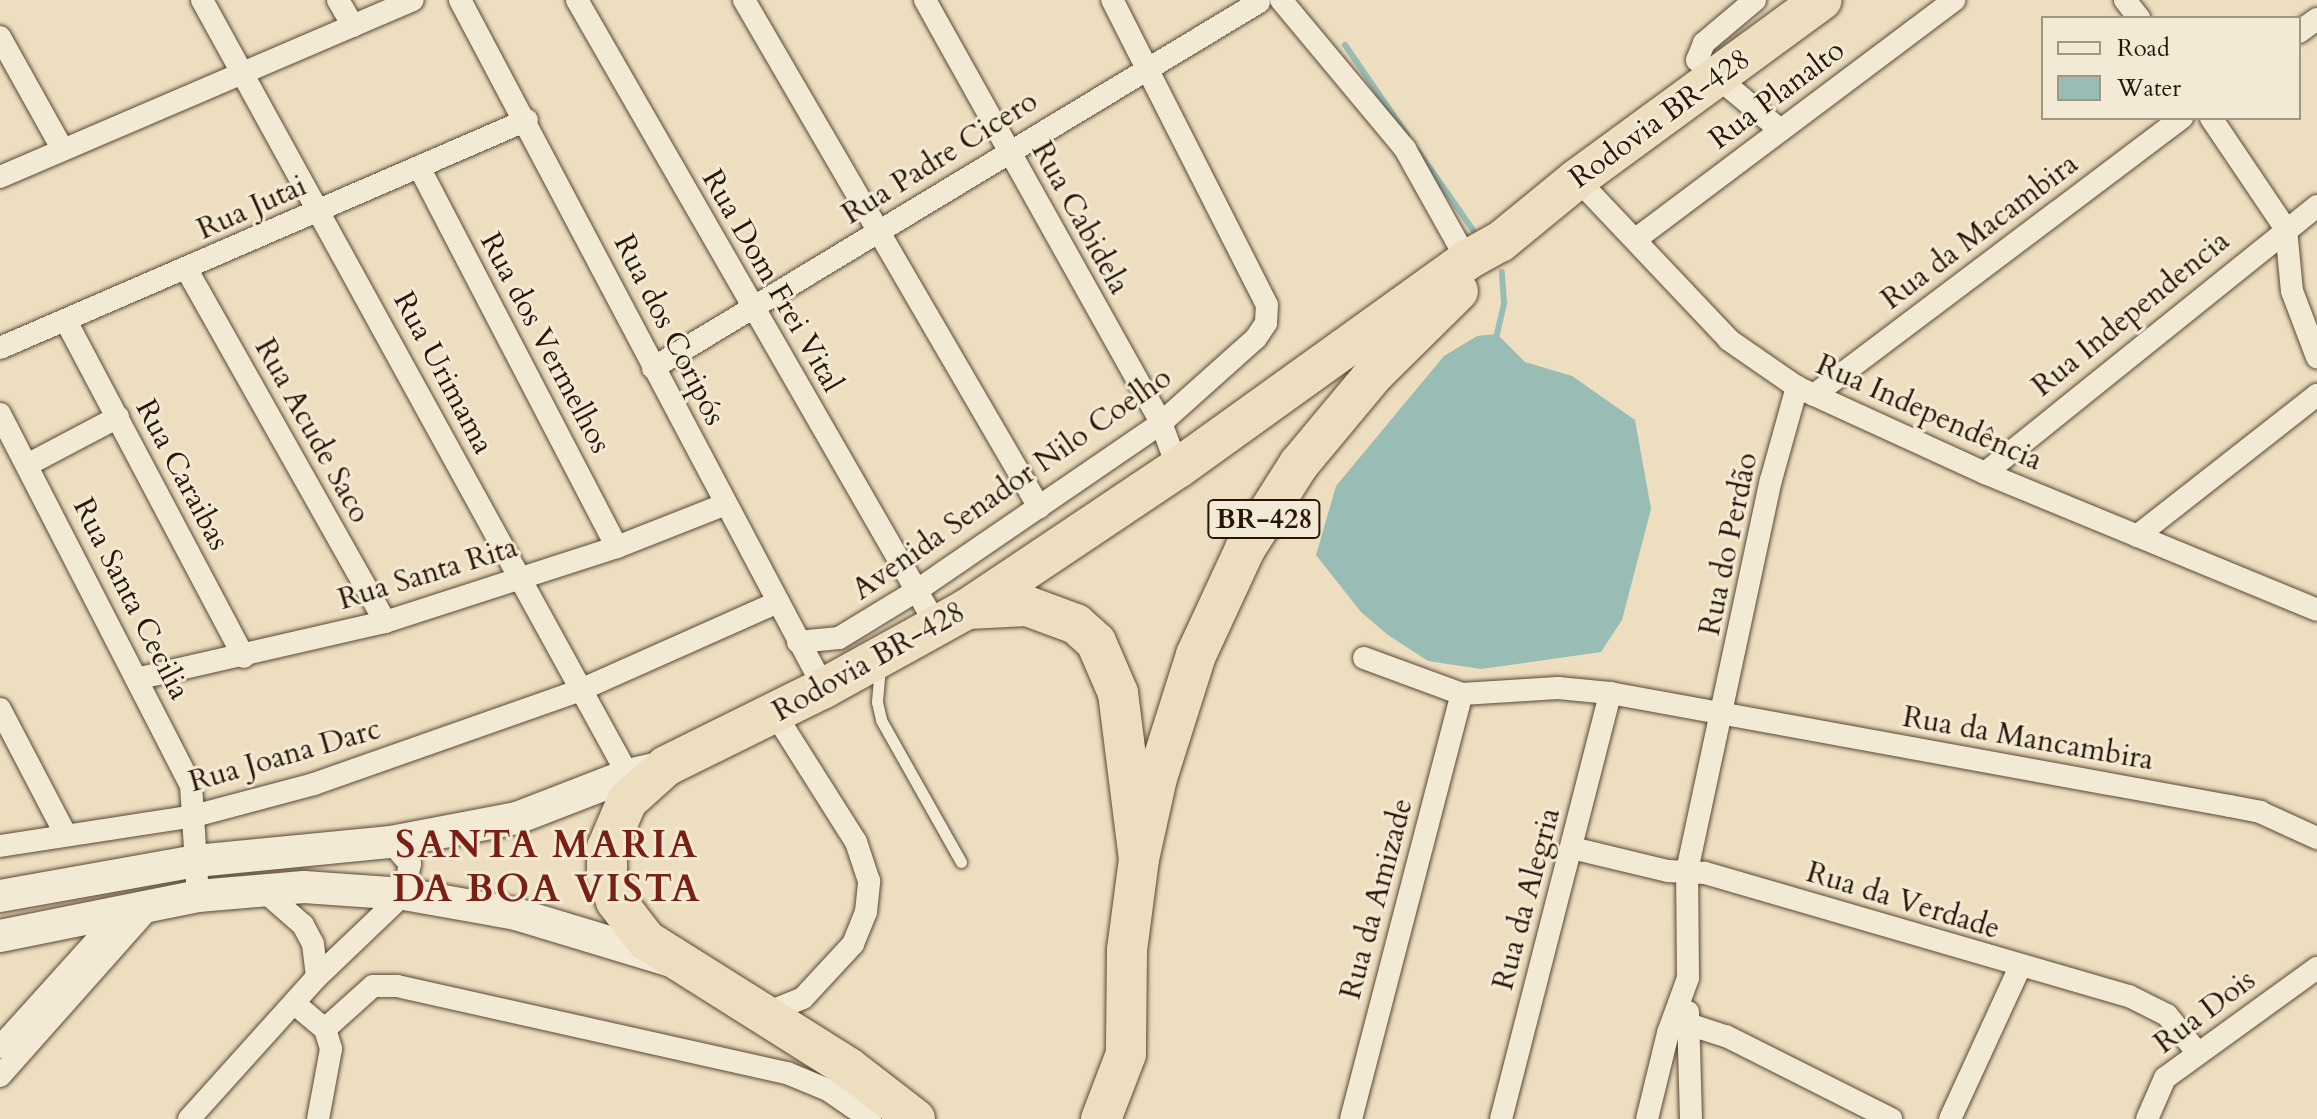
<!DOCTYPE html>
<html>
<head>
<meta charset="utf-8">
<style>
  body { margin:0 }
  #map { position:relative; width:2317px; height:1119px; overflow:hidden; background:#eddebf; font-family:Cardo,serif }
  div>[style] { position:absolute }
  .water>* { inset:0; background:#99bcb5 }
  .stream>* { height:6px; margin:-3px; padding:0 3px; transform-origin:3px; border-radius:3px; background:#99bcb5 }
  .roads { filter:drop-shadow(0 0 2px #594836) drop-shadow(0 0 2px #594836) }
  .lane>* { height:11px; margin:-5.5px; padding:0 5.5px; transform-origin:5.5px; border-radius:5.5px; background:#f3ead5 }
  .street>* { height:22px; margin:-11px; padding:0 11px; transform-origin:11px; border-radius:11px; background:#f3ead5 }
  .secondary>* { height:32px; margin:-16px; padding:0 16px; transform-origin:16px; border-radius:16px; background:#f3ead5 }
  .highway>* { height:40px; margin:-20px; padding:0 20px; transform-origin:20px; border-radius:20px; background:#eddebf }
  span { translate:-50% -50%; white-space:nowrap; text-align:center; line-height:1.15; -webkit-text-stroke:6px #f3ead5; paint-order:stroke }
  .shield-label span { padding:2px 6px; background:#f3ead5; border:2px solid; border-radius:6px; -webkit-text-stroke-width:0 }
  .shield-label { font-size:28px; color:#281608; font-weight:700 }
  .street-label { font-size:30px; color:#281608 }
  .district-label { font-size:38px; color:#7a1f14; font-weight:700; letter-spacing:2px }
  .legend { position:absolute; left:2041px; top:16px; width:260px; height:104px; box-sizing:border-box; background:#f3ead5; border:2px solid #a29583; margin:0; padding:10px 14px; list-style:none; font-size:24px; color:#281608 }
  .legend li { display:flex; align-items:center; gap:16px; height:40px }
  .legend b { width:40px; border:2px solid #a29583 }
</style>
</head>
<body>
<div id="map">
  <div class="water">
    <i style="clip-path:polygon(1497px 334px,1525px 362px,1572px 376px,1635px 420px,1651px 509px,1622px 620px,1601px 652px,1481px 669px,1428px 661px,1388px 635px,1361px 612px,1316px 555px,1336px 486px,1444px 356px,1477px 336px)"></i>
  </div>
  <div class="stream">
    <i style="left:1345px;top:45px;width:109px;rotate:55.4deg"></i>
    <i style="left:1418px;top:151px;width:96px;rotate:55.2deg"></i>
    <i style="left:1497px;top:334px;width:32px;rotate:-77deg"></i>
    <i style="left:1504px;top:303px;width:31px;rotate:-94deg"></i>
  </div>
  <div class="roads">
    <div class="lane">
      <i style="left:880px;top:667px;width:35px;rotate:95deg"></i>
      <i style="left:877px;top:702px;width:18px;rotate:77deg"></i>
      <i style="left:881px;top:720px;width:163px;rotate:60.6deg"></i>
    </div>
    <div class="street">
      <i style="left:202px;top:0;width:884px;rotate:61.2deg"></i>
      <i style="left:338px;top:0;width:30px;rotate:60deg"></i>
      <i style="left:460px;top:0;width:778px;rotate:62.12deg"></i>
      <i style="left:577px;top:0;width:722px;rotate:60.1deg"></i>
      <i style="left:744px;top:0;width:587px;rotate:59.81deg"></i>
      <i style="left:925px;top:0;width:484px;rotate:60.8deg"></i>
      <i style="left:1161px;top:423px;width:48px;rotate:69.3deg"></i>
      <i style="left:1281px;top:0;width:194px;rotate:50.2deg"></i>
      <i style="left:1405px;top:149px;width:127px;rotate:60.8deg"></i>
      <i style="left:1755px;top:0;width:67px;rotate:139.9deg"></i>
      <i style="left:1704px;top:43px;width:18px;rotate:112deg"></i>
      <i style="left:1697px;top:60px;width:109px;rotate:40.1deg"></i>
      <i style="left:2125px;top:0;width:23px;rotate:52deg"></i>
      <i style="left:2299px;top:32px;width:22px;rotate:-36deg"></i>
      <i style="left:0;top:37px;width:129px;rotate:60.9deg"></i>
      <i style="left:2211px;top:118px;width:134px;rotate:56deg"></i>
      <i style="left:2286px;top:229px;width:62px;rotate:84.5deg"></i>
      <i style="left:2292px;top:291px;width:71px;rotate:69.3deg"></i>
      <i style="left:419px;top:167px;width:428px;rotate:62.5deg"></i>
      <i style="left:0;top:177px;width:449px;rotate:-23.2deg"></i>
      <i style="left:1577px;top:179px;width:221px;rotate:46.6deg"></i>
      <i style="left:1729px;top:340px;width:83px;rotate:34.7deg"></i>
      <i style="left:1797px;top:387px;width:207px;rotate:24.6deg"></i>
      <i style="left:1985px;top:473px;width:359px;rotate:22.4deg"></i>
      <i style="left:1636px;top:239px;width:398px;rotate:-36.9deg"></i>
      <i style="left:187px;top:270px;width:404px;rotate:60.6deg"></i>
      <i style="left:66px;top:321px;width:380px;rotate:62.1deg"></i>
      <i style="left:0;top:348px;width:574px;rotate:-23.4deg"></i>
      <i style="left:653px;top:368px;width:708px;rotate:-31.13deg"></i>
      <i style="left:1814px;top:395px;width:461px;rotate:-37deg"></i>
      <i style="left:0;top:414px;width:417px;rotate:62.8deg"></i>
      <i style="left:191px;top:785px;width:111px;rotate:86.4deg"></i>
      <i style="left:27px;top:465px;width:103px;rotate:-27.8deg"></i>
      <i style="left:1985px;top:473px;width:426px;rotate:-38.8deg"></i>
      <i style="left:2137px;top:536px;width:229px;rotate:-38.1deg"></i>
      <i style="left:798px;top:642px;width:41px;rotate:-5.6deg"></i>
      <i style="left:839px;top:638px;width:90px;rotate:-31.4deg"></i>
      <i style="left:916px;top:591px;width:297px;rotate:-34.4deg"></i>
      <i style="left:1161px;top:423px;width:127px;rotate:-41.8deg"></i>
      <i style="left:1256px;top:338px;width:18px;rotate:-56deg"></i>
      <i style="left:1266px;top:323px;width:18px;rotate:-87deg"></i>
      <i style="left:1267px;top:305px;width:342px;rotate:-116.9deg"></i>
      <i style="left:1364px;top:658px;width:104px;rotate:20.2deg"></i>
      <i style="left:1462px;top:694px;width:96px;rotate:-3.6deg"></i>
      <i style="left:1558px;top:688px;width:52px;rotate:5.5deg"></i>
      <i style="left:1610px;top:693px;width:630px;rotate:10.33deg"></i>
      <i style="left:2230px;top:806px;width:31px;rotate:11deg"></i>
      <i style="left:2260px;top:812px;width:63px;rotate:24.5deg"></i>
      <i style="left:140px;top:678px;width:251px;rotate:-12.9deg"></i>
      <i style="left:385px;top:622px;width:244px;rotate:-17.9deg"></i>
      <i style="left:617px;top:547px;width:117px;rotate:-21.5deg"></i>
      <i style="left:0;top:709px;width:142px;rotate:62.4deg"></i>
      <i style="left:0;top:846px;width:196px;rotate:-8.8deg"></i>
      <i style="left:194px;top:816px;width:124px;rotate:-14.9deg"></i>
      <i style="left:314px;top:784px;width:280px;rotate:-19.4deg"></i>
      <i style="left:578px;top:691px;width:219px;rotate:-24deg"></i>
      <i style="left:1572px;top:848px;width:99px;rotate:13.5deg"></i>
      <i style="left:1668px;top:871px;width:37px;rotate:3deg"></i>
      <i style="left:1705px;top:873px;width:441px;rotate:16.2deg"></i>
      <i style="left:2129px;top:996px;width:42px;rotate:26.6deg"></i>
      <i style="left:2167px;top:1015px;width:48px;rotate:51deg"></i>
      <i style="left:263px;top:890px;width:53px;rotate:41.2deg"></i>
      <i style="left:303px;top:925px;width:21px;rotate:62deg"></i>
      <i style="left:313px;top:944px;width:33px;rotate:83deg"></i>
      <i style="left:295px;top:1004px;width:39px;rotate:40deg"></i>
      <i style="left:325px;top:1029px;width:21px;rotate:73deg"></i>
      <i style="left:331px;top:1049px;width:71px;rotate:100.5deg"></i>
      <i style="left:1688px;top:1012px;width:107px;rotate:88.4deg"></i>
      <i style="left:764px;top:1014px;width:42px;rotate:-22.3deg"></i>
      <i style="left:803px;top:998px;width:74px;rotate:-47.2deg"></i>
      <i style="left:853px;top:944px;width:35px;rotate:-68deg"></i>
      <i style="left:866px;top:912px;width:31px;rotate:-84deg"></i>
      <i style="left:869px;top:881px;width:41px;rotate:-108.4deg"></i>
      <i style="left:856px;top:842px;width:151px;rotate:-122.3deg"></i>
      <i style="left:1688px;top:1024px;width:40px;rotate:18deg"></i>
      <i style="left:1726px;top:1036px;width:185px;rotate:26.7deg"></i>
      <i style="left:325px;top:1029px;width:64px;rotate:-41.9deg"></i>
      <i style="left:373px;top:986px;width:24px"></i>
      <i style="left:397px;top:986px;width:400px;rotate:12.6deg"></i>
      <i style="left:787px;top:1073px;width:44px;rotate:22.5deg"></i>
      <i style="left:828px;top:1090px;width:51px;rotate:34.6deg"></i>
      <i style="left:0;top:1047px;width:185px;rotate:-47.9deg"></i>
      <i style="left:0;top:1076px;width:227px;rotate:-48.4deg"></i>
      <i style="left:189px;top:1119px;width:191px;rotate:-48deg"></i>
      <i style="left:317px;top:977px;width:120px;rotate:-43.7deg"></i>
      <i style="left:404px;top:894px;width:31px;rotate:-79deg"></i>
      <i style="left:410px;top:864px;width:29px;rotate:-131deg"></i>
      <i style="left:1351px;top:1119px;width:439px;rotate:-75.4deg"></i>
      <i style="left:1501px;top:1119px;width:440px;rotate:-75.6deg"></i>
      <i style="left:1647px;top:1119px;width:89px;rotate:-76.3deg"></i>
      <i style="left:1668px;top:1033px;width:59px;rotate:-70deg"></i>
      <i style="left:1688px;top:978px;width:107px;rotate:-90.5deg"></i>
      <i style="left:1687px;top:871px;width:400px;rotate:-77.9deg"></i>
      <i style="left:1771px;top:480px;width:97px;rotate:-74.4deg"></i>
      <i style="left:1950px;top:1119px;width:167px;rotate:-65.3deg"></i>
      <i style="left:2147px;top:1119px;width:45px;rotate:-66.3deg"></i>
      <i style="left:2165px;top:1078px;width:188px;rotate:-35.9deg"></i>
    </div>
    <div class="secondary">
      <i style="left:0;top:896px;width:199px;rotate:-10.1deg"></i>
      <i style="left:196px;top:861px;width:196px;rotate:-5.6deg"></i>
      <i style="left:391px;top:842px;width:128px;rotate:-10.8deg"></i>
      <i style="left:517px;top:818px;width:119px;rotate:-21.2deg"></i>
      <i style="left:628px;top:775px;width:39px;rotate:-13deg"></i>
      <i style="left:0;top:936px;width:202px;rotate:-11.4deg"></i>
      <i style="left:198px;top:896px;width:106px;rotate:-4.9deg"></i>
      <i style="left:304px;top:887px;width:100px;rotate:4deg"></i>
      <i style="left:404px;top:894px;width:114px;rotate:10.1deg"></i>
      <i style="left:516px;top:914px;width:159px;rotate:16.8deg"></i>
    </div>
    <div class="highway">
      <i style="left:967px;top:609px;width:60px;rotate:-2.9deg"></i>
      <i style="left:1027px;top:606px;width:52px;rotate:20.2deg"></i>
      <i style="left:1076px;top:624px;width:27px;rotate:42deg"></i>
      <i style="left:1096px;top:642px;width:56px;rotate:66.7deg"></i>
      <i style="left:1118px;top:693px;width:167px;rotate:82.8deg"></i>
      <i style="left:1139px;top:859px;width:92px;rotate:97.5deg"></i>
      <i style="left:1127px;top:950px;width:104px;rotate:90.6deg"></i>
      <i style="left:1126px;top:1054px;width:70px;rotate:111deg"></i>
      <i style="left:1139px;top:859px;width:83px;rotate:-77.5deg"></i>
      <i style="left:1157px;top:778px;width:129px;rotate:-72.4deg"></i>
      <i style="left:1196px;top:655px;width:117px;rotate:-65.2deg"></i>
      <i style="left:1245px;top:549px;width:101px;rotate:-57.6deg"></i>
      <i style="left:1299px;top:464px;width:117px;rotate:-50.2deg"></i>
      <i style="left:1374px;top:374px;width:118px;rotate:-44.7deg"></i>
      <i style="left:915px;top:1119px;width:83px;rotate:-142.3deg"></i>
      <i style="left:849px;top:1068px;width:240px;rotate:-147.8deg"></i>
      <i style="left:646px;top:940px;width:49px;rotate:-127.6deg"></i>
      <i style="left:616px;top:901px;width:28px;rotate:-108deg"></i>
      <i style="left:607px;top:874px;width:26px;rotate:-90deg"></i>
      <i style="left:607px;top:848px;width:51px;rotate:-66.9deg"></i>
      <i style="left:627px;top:801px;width:52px;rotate:-41.9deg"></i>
      <i style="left:666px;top:766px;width:176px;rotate:-26.3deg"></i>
      <i style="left:824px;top:688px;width:163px;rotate:-28.9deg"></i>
      <i style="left:967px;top:609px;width:254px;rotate:-33.8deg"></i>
      <i style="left:1178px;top:468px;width:356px;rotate:-35.7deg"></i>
      <i style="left:1467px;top:260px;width:38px;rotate:-29deg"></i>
      <i style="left:1500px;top:242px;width:99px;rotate:-39.3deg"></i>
      <i style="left:1577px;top:179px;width:303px;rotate:-36.2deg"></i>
    </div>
  </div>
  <div class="shield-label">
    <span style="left:1264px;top:519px">BR-428</span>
  </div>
  <div class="street-label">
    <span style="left:1777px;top:95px;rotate:-37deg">Rua Planalto</span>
    <span style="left:1660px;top:119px;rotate:-36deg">Rodovia BR-428</span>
    <span style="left:940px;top:158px;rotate:-32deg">Rua Padre Cicero</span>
    <span style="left:252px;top:208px;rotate:-24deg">Rua Jutai</span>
    <span style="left:1080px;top:218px;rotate:61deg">Rua Cabidela</span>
    <span style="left:1980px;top:232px;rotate:-37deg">Rua da Macambira</span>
    <span style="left:772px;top:281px;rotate:60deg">Rua Dom Frei Vital</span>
    <span style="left:2131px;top:314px;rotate:-39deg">Rua Independencia</span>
    <span style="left:669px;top:330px;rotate:63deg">Rua dos Coripós</span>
    <span style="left:545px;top:343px;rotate:62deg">Rua dos Vermelhos</span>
    <span style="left:443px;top:373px;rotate:62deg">Rua Urimama</span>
    <span style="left:1929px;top:413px;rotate:24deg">Rua Independência</span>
    <span style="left:312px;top:431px;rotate:61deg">Rua Acude Saco</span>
    <span style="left:182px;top:475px;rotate:62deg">Rua Caraibas</span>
    <span style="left:1012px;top:484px;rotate:-35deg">Avenida Senador Nilo Coelho</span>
    <span style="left:1729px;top:544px;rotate:-78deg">Rua do Perdão</span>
    <span style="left:428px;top:574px;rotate:-17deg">Rua Santa Rita</span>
    <span style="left:131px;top:599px;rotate:63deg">Rua Santa Cecilia</span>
    <span style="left:869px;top:662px;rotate:-29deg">Rodovia BR-428</span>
    <span style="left:2028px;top:739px;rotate:10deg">Rua da Mancambira</span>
    <span style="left:285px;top:756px;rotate:-16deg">Rua Joana Darc</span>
    <span style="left:1377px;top:899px;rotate:-75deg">Rua da Amizade</span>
    <span style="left:1527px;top:899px;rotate:-75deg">Rua da Alegria</span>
    <span style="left:1903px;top:901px;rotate:17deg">Rua da Verdade</span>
    <span style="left:2205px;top:1012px;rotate:-37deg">Rua Dois</span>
  </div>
  <div class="district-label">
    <span style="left:547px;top:868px">SANTA MARIA<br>DA BOA VISTA</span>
  </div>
  <ul class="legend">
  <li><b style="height:10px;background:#f3ead5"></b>Road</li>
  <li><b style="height:22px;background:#99bcb5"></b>Water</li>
  </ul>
</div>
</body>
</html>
